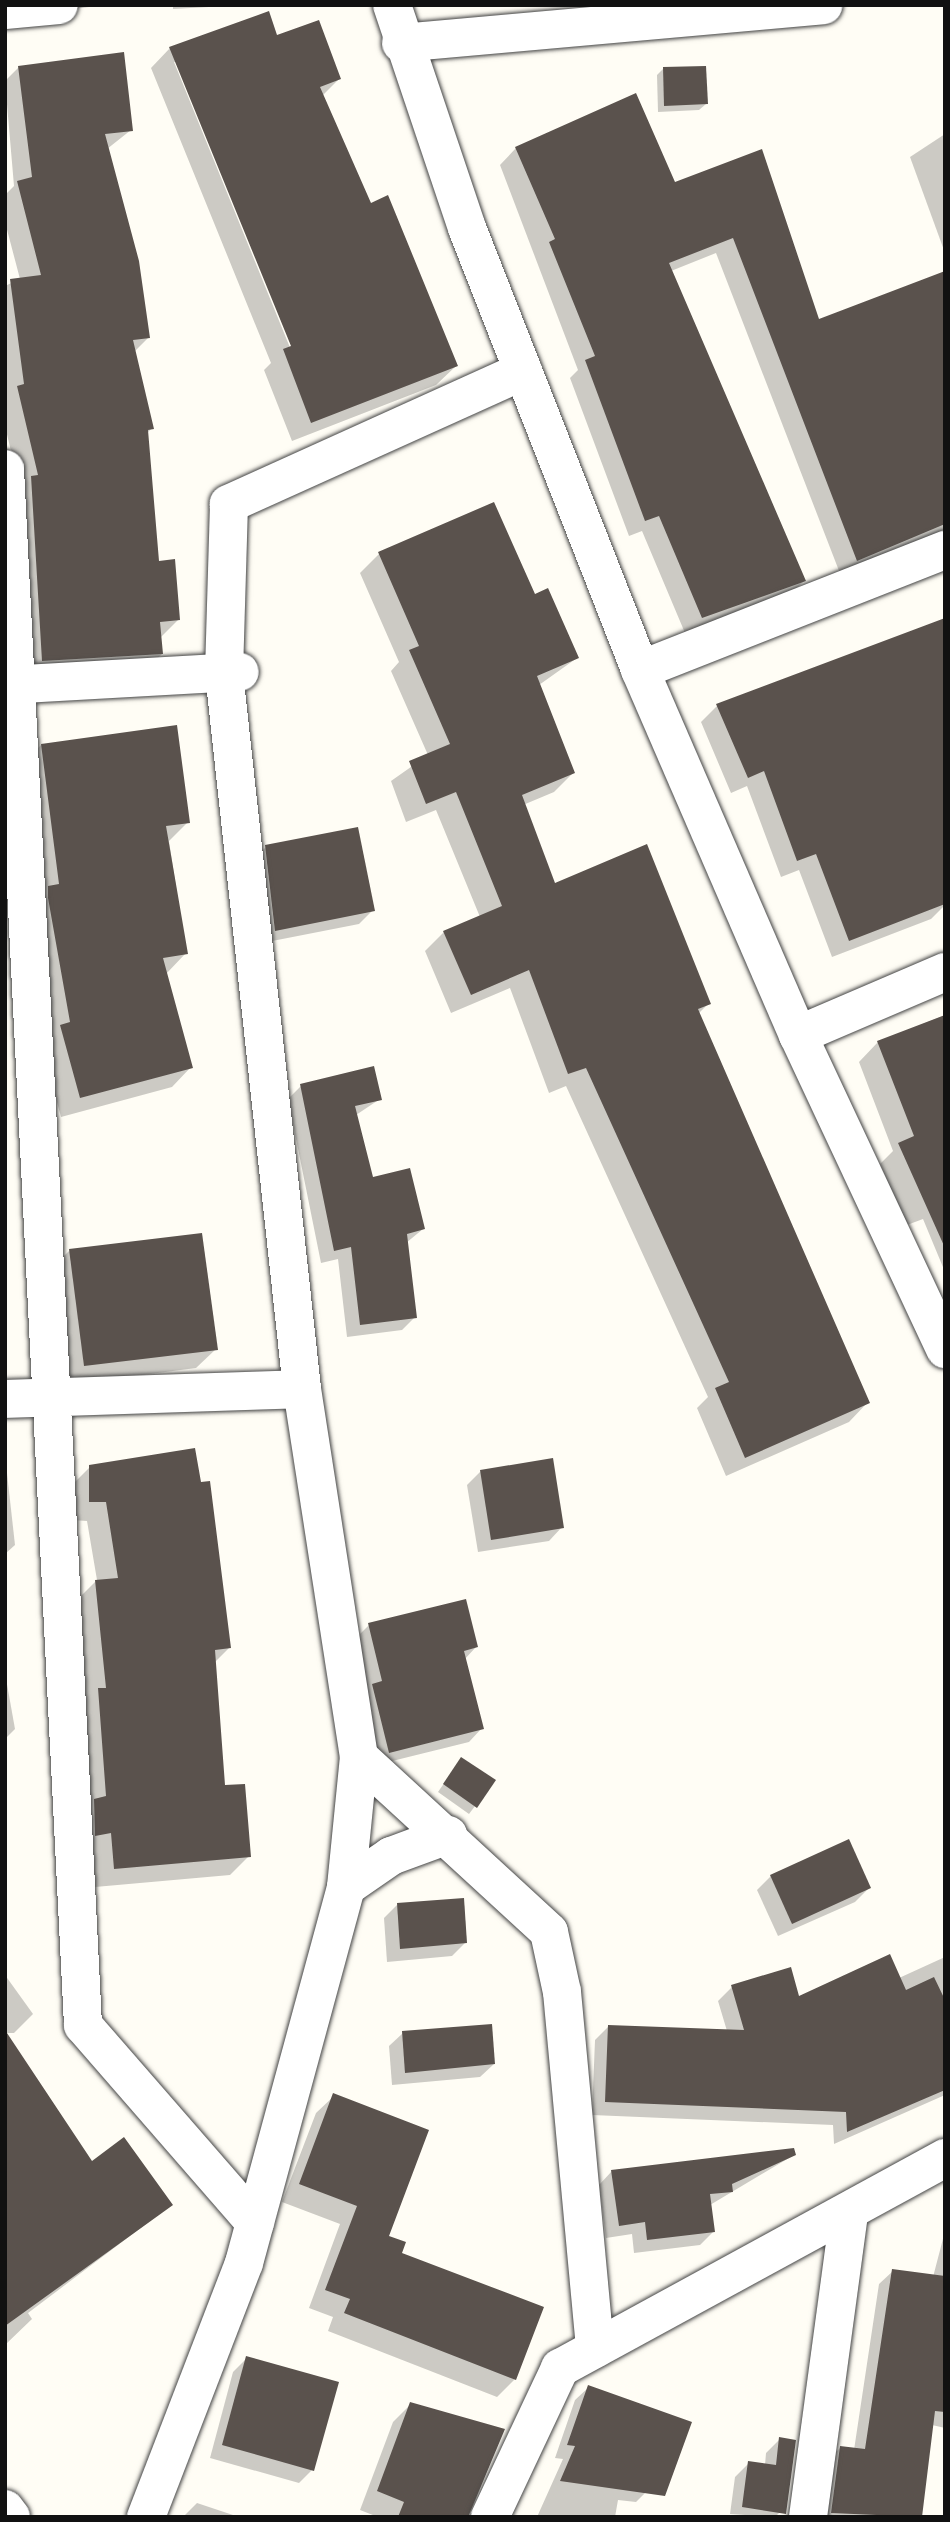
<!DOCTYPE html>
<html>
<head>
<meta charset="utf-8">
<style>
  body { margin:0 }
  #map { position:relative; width:950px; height:2522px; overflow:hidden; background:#fffdf5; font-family:Georgia,serif }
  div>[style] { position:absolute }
  .shadow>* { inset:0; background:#0003 }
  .building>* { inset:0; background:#5a524d }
  .roads { filter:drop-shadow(0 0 2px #444) drop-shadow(0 0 2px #444) }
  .minor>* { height:38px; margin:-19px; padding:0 19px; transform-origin:19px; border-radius:19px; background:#fff }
  .tertiary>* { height:38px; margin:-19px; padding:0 19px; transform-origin:19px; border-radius:19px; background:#fff }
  span { translate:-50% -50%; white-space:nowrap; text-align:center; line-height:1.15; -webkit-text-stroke:7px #fff; paint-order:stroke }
  .frame { position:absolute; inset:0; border:7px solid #111; pointer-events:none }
</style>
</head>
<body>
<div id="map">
  <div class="shadow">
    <i style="clip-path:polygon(57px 5px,105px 5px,65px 10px)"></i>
    <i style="clip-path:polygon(173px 5px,245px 5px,173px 9px)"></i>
    <i style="clip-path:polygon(evenodd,170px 48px,339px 79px,322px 96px,370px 205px,456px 366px,436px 385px,292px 441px,264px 370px,271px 363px,151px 68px,170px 48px,174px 62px,177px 62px,296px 353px,293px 355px,174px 62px)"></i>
    <i style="clip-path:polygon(19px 67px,131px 130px,107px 149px,148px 338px,134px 352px,152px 428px,146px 434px,158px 562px,178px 620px,160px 638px,162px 654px,144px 671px,25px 678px,20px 489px,5px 426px,5px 286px,20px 279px,5px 222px,5px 195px,14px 186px,5px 81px)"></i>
    <i style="clip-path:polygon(664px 68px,706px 104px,699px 110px,658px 112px,657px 75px)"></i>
    <i style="clip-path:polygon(945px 134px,945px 253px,910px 157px)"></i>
    <i style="clip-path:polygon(516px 148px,674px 184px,761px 151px,818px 321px,945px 273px,945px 541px,841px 576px,716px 253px,671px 271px,804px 581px,788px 597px,685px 633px,642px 531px,629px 536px,570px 378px,578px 370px,500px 165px)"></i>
    <i style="clip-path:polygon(379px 554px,534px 597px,577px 658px,539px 685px,573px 773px,554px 792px,523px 805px,554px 886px,709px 1003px,698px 1014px,868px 1402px,849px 1422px,726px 1476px,697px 1408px,708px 1397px,566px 1086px,549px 1093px,510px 988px,451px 1013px,425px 951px,444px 932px,480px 917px,436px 810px,406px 822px,391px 781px,428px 755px,391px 671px,399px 662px,360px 573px)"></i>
    <i style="clip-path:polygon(945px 619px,945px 905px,931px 919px,832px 957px,799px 870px,781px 877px,747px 786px,731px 793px,701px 722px,717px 706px)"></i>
    <i style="clip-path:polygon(41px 745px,188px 822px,169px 841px,186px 953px,166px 974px,191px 1067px,172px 1087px,61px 1117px,42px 1046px,22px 765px)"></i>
    <i style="clip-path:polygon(266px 847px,373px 910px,359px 924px,262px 943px,252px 860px)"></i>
    <i style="clip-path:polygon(945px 1015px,945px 1272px,923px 1219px,907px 1225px,880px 1164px,893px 1151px,859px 1062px,878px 1042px)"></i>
    <i style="clip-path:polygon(301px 1086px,380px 1099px,356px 1115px,372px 1179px,423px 1229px,406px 1243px,415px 1317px,402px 1330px,347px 1337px,338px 1259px,321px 1263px,288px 1099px)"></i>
    <i style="clip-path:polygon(69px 1251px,216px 1349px,196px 1368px,65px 1385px,50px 1270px)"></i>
    <i style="clip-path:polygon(5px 1455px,15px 1545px,5px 1554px)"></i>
    <i style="clip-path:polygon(90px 1467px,229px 1648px,214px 1663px,223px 1787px,249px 1856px,230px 1875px,95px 1887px,77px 1600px,97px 1580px,87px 1521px,71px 1520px,71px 1486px)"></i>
    <i style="clip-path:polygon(481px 1471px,562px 1527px,549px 1541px,478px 1552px,467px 1485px)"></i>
    <i style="clip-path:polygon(369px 1625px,476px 1647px,464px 1660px,482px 1728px,469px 1742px,376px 1765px,355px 1639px)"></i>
    <i style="clip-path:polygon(5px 1673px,15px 1729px,5px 1739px)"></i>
    <i style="clip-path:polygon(461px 1759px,494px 1781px,469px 1814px,438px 1792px)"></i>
    <i style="clip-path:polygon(771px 1876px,869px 1888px,855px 1902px,778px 1936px,757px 1890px)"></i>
    <i style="clip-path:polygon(397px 1905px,465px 1943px,452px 1956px,387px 1962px,384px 1918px)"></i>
    <i style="clip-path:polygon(945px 1957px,945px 2095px,834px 2144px,833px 2125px,592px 2115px,595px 2040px,609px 2026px,727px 2031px,718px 2001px,732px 1987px,798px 1999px,899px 1978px)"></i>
    <i style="clip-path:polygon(5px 1975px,33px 2014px,14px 2033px,5px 2033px)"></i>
    <i style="clip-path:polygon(403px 2033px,494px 2064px,480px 2077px,392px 2085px,389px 2046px)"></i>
    <i style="clip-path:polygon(5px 2073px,91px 2163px,171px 2205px,28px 2313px,32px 2319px,5px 2345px)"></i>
    <i style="clip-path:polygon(334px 2096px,387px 2237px,515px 2379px,497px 2397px,328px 2331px,333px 2317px,309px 2308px,340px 2224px,282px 2202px,316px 2113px)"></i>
    <i style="clip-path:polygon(794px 2155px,710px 2205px,713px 2232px,700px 2245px,634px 2253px,632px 2234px,606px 2238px,599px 2185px,612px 2171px)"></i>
    <i style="clip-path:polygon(945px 2231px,945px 2428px,932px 2425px,921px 2517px,819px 2517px,827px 2461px,840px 2448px,854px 2450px,879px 2284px,893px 2271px,933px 2277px)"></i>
    <i style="clip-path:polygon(247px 2358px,312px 2470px,299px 2483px,210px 2458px,233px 2372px)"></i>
    <i style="clip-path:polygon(589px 2387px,650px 2488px,636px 2502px,618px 2500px,615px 2517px,537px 2517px,563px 2459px,555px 2458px,575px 2400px)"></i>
    <i style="clip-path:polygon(411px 2404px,503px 2430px,469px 2517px,378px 2517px,360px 2510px,393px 2422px)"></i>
    <i style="clip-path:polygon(780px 2439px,786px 2506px,775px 2517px,730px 2514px,735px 2477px,749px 2463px,765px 2465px,766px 2453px)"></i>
    <i style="clip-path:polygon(197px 2503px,239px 2517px,183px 2517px)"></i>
  </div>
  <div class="building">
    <i style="clip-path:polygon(269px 11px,277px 35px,319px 20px,341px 79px,320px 87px,371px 203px,388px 195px,458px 366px,311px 423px,283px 349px,291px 346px,169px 47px)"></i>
    <i style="clip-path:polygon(124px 52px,133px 131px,105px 134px,139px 261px,150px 338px,133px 340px,154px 429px,148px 430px,159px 561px,175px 559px,180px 620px,160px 622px,163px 654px,42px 661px,31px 476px,38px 475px,17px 386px,24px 384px,10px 279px,41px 275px,17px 181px,32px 177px,18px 66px)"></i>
    <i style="clip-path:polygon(706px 66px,708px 104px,664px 106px,663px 67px)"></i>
    <i style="clip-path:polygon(636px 93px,675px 182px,762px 149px,819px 319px,945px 271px,945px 524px,857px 561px,733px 238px,669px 263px,806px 581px,702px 618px,659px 516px,645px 521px,585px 360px,595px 356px,549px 242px,555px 239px,515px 147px)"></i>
    <i style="clip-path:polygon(494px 502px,535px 594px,548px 588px,579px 658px,537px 676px,575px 773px,522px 795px,555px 883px,647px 844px,711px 1004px,698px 1009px,870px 1403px,745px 1458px,715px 1388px,729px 1382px,586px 1068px,568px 1074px,529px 970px,471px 995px,443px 931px,502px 906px,456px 792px,426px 804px,409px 761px,450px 744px,409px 650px,419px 646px,378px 552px)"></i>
    <i style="clip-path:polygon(945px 618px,945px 904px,849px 941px,816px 854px,797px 861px,764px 771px,748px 778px,716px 704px)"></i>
    <i style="clip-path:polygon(177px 725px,190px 823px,166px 826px,188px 954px,163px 958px,193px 1068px,80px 1098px,60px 1025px,70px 1022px,48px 898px,48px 886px,59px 884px,41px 744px)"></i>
    <i style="clip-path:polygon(358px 827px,375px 911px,275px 931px,265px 845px)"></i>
    <i style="clip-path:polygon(945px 1015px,945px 1248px,898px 1143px,914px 1136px,877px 1041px)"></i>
    <i style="clip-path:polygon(374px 1066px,382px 1100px,355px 1106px,373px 1177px,410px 1168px,425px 1229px,407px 1234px,417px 1318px,360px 1325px,351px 1247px,334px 1251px,300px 1084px)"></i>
    <i style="clip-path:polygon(202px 1233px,218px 1350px,84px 1366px,69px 1249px)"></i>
    <i style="clip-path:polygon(195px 1448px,201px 1482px,210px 1481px,231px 1648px,215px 1650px,225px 1785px,245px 1784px,251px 1857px,114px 1869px,111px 1833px,95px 1836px,94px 1799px,106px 1796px,98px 1688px,106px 1688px,95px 1580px,118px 1578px,106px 1502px,89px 1502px,89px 1465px)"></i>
    <i style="clip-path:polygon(553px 1458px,564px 1528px,491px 1540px,480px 1470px)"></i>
    <i style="clip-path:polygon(466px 1599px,478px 1647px,464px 1651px,484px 1729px,389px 1753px,372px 1684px,382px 1681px,368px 1623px)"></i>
    <i style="clip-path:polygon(461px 1757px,496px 1780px,477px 1808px,443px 1784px)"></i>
    <i style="clip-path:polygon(849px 1839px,871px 1888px,792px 1924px,770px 1875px)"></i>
    <i style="clip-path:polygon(464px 1898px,467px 1943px,400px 1949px,397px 1903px)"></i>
    <i style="clip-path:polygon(890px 1954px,906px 1990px,934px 1977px,945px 2000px,945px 2090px,847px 2132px,846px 2112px,605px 2102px,608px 2025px,744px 2030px,731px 1985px,791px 1967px,799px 1996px)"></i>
    <i style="clip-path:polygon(492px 2024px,495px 2064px,405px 2073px,402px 2031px)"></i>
    <i style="clip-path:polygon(5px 2030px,92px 2161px,124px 2137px,173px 2205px,5px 2326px)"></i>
    <i style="clip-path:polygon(333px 2093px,429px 2130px,389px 2236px,406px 2242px,402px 2253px,544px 2307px,516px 2380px,344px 2313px,350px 2299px,325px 2290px,357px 2206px,299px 2184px)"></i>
    <i style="clip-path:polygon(794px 2148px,796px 2155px,732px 2184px,733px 2192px,710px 2194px,715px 2232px,647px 2240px,645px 2222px,619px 2226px,611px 2170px)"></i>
    <i style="clip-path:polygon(892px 2269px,945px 2276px,945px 2412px,935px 2411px,922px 2517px,831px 2513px,840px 2446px,865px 2449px)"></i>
    <i style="clip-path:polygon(246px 2356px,339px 2382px,314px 2471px,222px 2445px)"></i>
    <i style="clip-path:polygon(588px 2385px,692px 2422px,665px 2496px,560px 2481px,575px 2446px,567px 2445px)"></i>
    <i style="clip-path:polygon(410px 2402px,505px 2429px,468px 2517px,398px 2517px,404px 2502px,377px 2491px)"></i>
    <i style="clip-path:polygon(779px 2437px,796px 2440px,786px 2514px,742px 2507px,748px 2461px,776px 2465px)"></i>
  </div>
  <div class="roads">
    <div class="minor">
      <i style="left:5px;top:10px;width:54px;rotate:-5.3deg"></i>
      <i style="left:401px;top:43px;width:424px;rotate:-5.1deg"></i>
      <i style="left:523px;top:371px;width:323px;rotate:155.7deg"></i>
      <i style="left:229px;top:504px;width:169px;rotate:91.7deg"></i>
      <i style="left:224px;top:673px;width:720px;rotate:83.78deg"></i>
      <i style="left:302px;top:1389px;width:372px;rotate:81.2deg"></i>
      <i style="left:359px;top:1757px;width:258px;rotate:42.6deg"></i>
      <i style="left:549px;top:1932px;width:61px;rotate:77.8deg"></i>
      <i style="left:562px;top:1992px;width:358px;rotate:84.7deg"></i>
      <i style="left:5px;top:469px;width:1558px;rotate:87.13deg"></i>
      <i style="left:83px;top:2025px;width:262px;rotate:49deg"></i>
      <i style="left:640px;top:670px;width:328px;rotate:-21.5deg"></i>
      <i style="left:5px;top:685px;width:235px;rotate:-3.2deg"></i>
      <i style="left:798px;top:1035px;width:160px;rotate:-23.2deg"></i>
      <i style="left:5px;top:1399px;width:297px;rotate:-1.9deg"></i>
      <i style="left:346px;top:1887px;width:55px;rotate:-34.6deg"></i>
      <i style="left:391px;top:1856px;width:61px;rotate:-20.2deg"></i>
      <i style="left:5px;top:2509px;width:10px;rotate:53deg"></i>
      <i style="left:146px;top:2517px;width:272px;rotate:-68.9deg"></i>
      <i style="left:244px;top:2263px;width:390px;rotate:-74.8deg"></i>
      <i style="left:346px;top:1887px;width:131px;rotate:-84.3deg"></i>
      <i style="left:490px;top:2517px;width:165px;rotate:-64.8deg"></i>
      <i style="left:560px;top:2368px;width:439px;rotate:-28.6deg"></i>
      <i style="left:808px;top:2517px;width:306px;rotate:-82.3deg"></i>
    </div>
    <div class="tertiary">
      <i style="left:392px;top:5px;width:235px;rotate:71.4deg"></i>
      <i style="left:467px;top:228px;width:475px;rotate:68.6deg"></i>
      <i style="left:640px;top:670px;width:398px;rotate:66.6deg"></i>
      <i style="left:798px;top:1035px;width:347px;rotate:64.9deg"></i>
    </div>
  </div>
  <div class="frame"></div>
</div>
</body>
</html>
